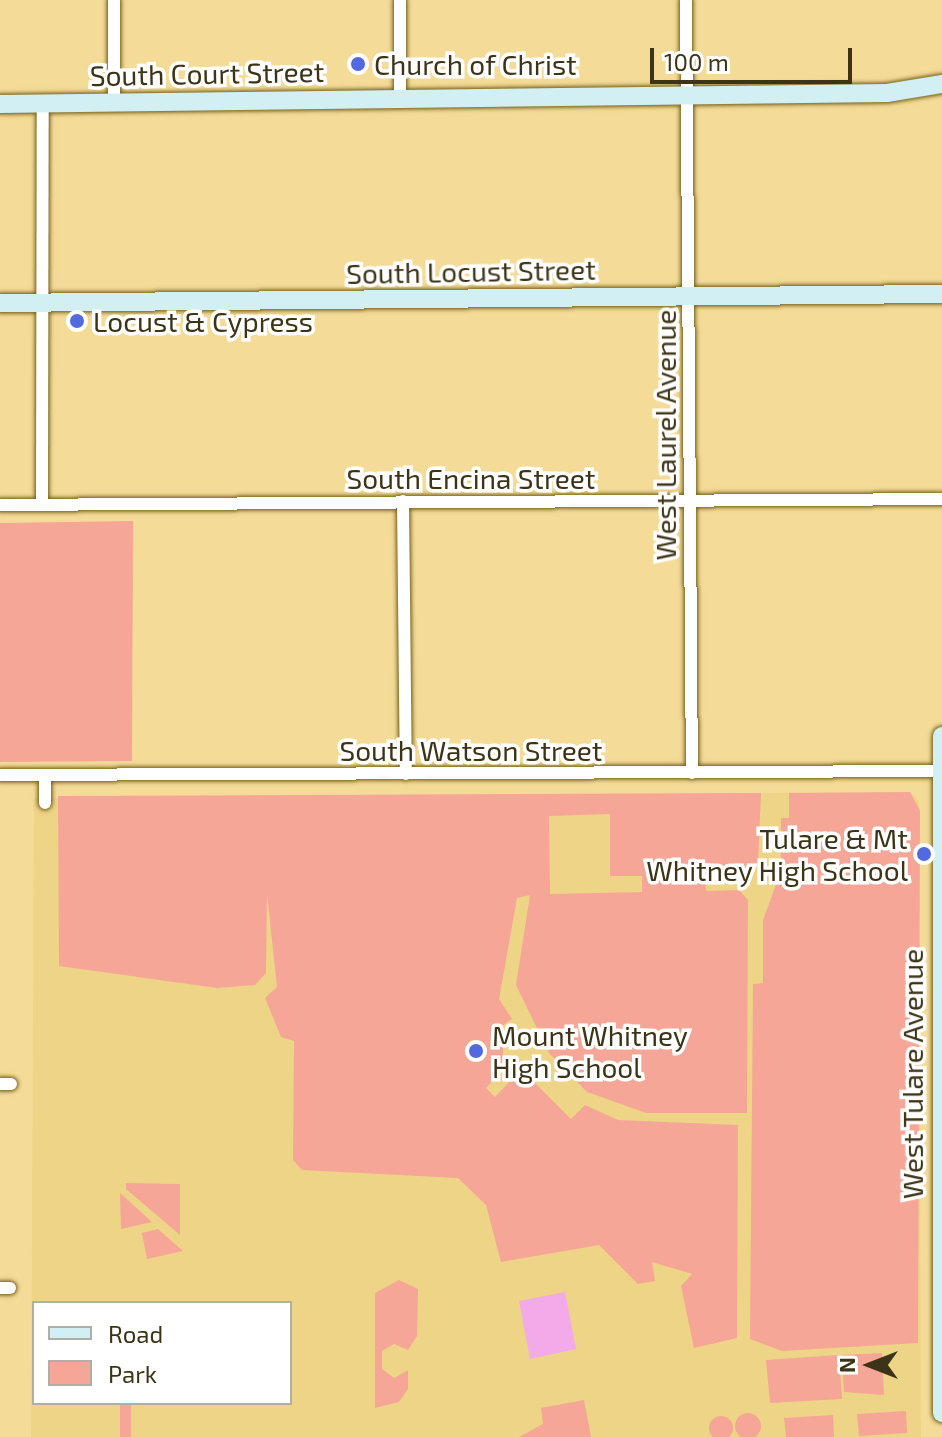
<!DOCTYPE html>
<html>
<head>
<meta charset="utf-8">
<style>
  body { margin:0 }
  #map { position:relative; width:942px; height:1437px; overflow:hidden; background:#f4dc98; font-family:"Exo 2",sans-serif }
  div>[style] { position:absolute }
  .built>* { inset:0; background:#eed487 }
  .green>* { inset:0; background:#f6a696 }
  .round { border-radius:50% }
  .water>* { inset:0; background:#f2aae8 }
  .roads { filter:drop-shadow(0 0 2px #756019) drop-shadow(0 0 2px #756019) }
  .street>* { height:12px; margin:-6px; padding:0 6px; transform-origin:6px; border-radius:6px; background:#fff }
  .secondary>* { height:18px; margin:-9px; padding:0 9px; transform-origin:9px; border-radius:9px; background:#d2eff4 }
  .dots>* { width:22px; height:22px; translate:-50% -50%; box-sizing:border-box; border:4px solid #fff; border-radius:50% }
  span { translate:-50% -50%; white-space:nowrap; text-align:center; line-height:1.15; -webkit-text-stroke:7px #fff; paint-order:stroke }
  .poi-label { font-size:28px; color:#3d3418 }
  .left { translate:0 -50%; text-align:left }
  .right { translate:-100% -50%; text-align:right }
  .street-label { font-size:28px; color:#3d3418 }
  .legend { position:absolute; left:32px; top:1301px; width:260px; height:104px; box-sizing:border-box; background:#fff; border:2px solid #b1aea3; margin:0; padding:10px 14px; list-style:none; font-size:24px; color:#3d3418 }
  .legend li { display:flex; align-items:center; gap:16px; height:40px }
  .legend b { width:40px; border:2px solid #b1aea3 }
  .north { position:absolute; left:830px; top:1325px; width:80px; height:80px; -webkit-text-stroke:6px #fff; paint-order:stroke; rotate:270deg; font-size:22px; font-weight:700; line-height:32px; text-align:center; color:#3d3418 }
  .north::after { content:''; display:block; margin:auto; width:28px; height:36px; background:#3d3418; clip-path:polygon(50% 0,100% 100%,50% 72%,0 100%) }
  .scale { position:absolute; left:650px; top:48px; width:202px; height:36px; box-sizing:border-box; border:4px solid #3d3418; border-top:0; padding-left:10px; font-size:24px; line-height:28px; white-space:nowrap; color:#3d3418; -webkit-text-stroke:6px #fff; paint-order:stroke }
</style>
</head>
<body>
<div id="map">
  <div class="built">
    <i style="clip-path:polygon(evenodd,910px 792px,919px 800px,921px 1437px,31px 1437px,34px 798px,910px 792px,34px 1303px,290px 1303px,290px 1403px,34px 1403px,34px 1303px)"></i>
  </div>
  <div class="green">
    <i style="clip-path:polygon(133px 521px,132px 761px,0 762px,0 523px)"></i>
    <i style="clip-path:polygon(910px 792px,920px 811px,918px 1343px,782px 1351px,750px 1339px,753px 984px,763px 983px,763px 920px,781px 871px,781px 818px,789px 818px,789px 793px)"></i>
    <i style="clip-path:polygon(evenodd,761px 793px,758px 862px,746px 874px,705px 875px,706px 891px,739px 890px,748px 900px,747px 1113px,646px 1113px,587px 1092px,549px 1053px,516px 985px,530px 895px,517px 898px,499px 999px,512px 1019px,503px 1025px,503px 1070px,486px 1088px,495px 1097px,515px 1076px,529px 1077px,571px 1119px,585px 1105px,618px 1120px,738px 1125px,737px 1338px,694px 1348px,681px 1286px,692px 1274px,652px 1262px,655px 1281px,638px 1284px,599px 1245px,501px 1262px,486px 1205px,458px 1178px,302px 1170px,293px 1160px,294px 1041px,281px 1037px,265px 998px,277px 987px,267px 894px,266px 973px,255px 985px,217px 988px,59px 966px,58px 796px,761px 793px,610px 814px,610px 876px,642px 876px,642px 892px,550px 894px,549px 816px,610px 814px)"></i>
    <i style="clip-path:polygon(126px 1183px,180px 1184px,180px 1235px,126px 1189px)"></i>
    <i style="clip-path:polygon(120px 1193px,152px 1222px,121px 1229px)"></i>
    <i style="clip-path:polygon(158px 1229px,183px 1251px,147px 1259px,142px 1233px)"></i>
    <i style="clip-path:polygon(399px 1280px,418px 1289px,417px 1336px,408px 1350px,394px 1344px,382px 1351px,382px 1369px,394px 1378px,408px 1370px,408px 1389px,399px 1402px,375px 1408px,375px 1293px)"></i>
    <i style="clip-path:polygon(882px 1353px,884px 1395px,844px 1392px,842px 1355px)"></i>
    <i style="clip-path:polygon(839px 1355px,842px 1399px,770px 1403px,766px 1360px)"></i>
    <i style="clip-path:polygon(584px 1400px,591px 1437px,519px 1437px,543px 1424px,541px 1408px)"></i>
    <i style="clip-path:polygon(120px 1403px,131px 1403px,131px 1437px,120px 1437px)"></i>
    <i style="clip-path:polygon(906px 1411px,907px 1433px,859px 1436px,857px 1414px)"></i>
    <i class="round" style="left:735px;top:1413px;width:26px;height:26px"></i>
    <i style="clip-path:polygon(833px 1415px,834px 1437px,786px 1437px,784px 1418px)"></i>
    <i class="round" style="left:709px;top:1416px;width:24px;height:24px"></i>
  </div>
  <div class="water">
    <i style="clip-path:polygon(565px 1292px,576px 1349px,530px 1359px,519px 1301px)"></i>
  </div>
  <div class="roads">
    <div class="street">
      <i style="left:114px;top:0;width:102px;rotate:90deg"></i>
      <i style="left:400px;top:0;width:99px;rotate:90deg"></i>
      <i style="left:686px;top:0;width:773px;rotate:89.56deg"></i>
      <i style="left:403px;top:501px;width:273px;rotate:89.4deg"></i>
      <i style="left:0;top:505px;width:942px;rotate:-0.36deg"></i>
      <i style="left:42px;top:505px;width:402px;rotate:-89.9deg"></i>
      <i style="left:0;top:775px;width:942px;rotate:-0.24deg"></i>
      <i style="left:45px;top:803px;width:28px;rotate:-90deg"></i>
      <i style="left:0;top:1084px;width:11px"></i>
      <i style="left:0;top:1288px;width:10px"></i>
    </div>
    <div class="secondary">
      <i style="left:0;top:104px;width:887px;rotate:-0.71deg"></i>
      <i style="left:887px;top:93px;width:56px;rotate:-9.3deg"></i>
      <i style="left:0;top:303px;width:942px;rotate:-0.55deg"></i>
      <i style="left:942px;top:736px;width:677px;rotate:90deg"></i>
    </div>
  </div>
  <div class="dots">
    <i style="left:358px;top:64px;background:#5369df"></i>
    <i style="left:77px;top:321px;background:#5369df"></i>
    <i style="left:924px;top:854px;background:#5369df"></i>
    <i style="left:476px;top:1051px;background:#5369df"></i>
  </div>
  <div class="poi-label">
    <span class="left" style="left:374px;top:64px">Church of Christ</span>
    <span class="left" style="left:93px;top:321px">Locust &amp; Cypress</span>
    <span class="right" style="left:908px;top:854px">Tulare &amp; Mt<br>Whitney High School</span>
    <span class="left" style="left:492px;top:1051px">Mount Whitney<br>High School</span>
  </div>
  <div class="street-label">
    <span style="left:207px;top:73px;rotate:-1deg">South Court Street</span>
    <span style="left:471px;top:271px;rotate:-1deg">South Locust Street</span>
    <span style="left:665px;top:435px;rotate:-90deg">West Laurel Avenue</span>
    <span style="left:471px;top:478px">South Encina Street</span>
    <span style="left:471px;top:750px">South Watson Street</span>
    <span style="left:912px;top:1074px;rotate:-90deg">West Tulare Avenue</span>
  </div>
  <ul class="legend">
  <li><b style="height:10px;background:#d2eff4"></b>Road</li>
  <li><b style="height:22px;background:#f6a696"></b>Park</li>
  </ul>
  <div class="north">N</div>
  <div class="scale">100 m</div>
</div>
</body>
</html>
